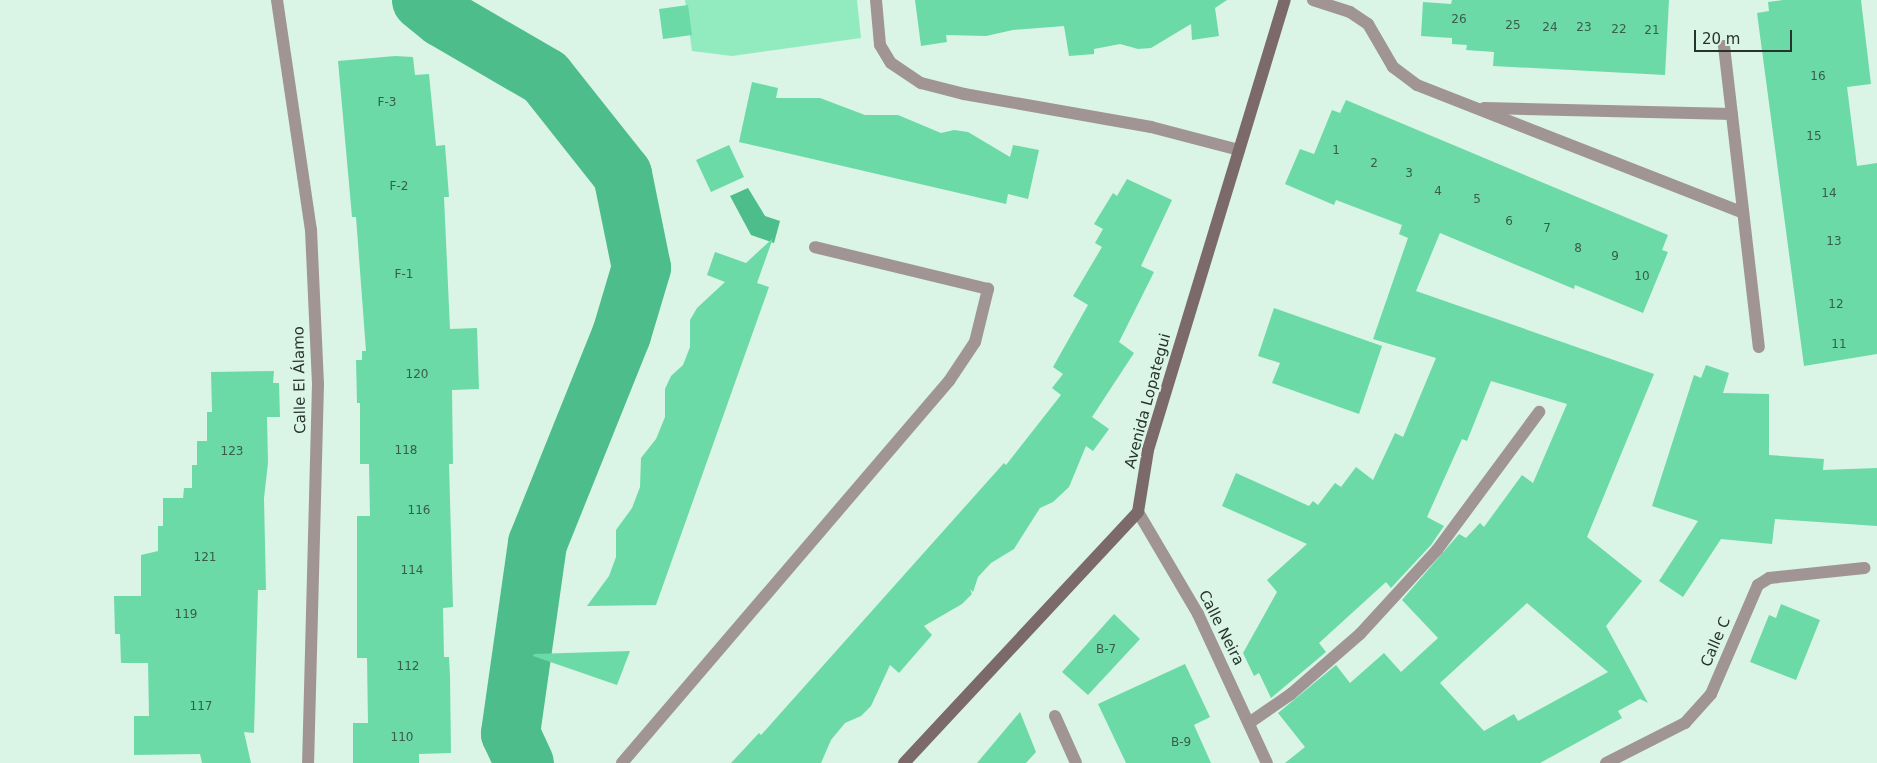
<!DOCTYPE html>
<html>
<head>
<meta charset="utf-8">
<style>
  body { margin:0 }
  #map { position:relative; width:1877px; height:763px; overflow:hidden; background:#daf4e6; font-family:"DejaVu Sans",sans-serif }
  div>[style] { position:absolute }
  .green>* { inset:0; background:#92ebbf }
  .water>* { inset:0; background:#4dbd8b }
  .river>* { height:59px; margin:-29.5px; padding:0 29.5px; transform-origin:29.5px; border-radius:29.5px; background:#4dbd8b }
  .building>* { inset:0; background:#6cdaa7 }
  .street>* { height:12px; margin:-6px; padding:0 6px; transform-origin:6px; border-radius:6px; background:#a19494 }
  .secondary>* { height:12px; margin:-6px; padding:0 6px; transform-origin:6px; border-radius:6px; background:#7b6a69 }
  span { translate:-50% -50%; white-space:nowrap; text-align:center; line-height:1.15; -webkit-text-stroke:4px #daf4e6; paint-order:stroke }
  .number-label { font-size:12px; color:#395c4c }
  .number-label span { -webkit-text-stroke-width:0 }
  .street-label { font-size:15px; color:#28322d }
  .scale { position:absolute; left:1694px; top:30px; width:98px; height:22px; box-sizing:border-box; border:2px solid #28322d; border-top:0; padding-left:6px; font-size:15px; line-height:18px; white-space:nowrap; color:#28322d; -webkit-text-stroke:4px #daf4e6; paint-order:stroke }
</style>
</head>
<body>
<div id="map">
  <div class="green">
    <i style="clip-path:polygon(685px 0,857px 0,861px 38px,732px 56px,692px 51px)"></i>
  </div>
  <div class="water">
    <i style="clip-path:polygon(748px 188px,765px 216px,780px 221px,774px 243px,751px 235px,730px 196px)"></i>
  </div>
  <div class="river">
    <i style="left:421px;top:0;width:27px;rotate:39deg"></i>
    <i style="left:442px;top:17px;width:119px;rotate:30.2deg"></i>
    <i style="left:545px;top:77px;width:124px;rotate:51.6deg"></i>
    <i style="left:622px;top:174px;width:95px;rotate:78.5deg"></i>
    <i style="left:641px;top:267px;width:70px;rotate:106.6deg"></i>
    <i style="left:621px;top:334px;width:225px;rotate:111.9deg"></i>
    <i style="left:537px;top:543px;width:192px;rotate:98.1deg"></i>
    <i style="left:510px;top:733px;width:33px;rotate:65deg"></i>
  </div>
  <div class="building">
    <i style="clip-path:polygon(915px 0,1227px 0,1215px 8px,1219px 36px,1192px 40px,1191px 24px,1151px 48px,1138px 49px,1120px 44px,1094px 49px,1094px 54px,1069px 56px,1064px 26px,1013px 30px,986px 36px,946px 35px,947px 42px,921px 46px)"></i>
    <i style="clip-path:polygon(1452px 0,1669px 0,1665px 75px,1493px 66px,1494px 52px,1466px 50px,1467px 45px,1452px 44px,1452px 38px,1421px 36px,1423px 2px,1451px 4px)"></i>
    <i style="clip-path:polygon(1783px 0,1861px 0,1871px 84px,1847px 87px,1857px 166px,1877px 163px,1877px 354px,1804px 366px,1757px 13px,1769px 11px,1768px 2px)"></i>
    <i style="clip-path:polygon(688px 5px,692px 35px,663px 39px,659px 9px)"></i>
    <i style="clip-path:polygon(395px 56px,413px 57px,415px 75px,429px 74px,436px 146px,445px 145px,449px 197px,444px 197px,450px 329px,477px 328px,479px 389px,452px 390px,453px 464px,449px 464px,453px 607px,443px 608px,444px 657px,449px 657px,450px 676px,451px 753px,419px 754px,419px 763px,353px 763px,353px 723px,368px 723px,367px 658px,357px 658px,357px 516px,370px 516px,369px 464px,360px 464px,360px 403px,357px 403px,356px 360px,362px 360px,362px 351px,366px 351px,356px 217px,352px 217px,338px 61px)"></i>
    <i style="clip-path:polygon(752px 82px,778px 88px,776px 98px,820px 98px,865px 115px,898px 115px,941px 133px,954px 130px,968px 132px,1010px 157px,1013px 145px,1039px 150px,1028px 199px,1008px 194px,1006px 204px,739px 142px)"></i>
    <i style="clip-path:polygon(evenodd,1346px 100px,1668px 235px,1662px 250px,1668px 252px,1643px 313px,1575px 285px,1574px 289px,1440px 233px,1416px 291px,1654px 374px,1587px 537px,1642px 581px,1606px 626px,1648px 703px,1640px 699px,1618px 711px,1622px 718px,1540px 763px,1285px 763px,1305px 747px,1278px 713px,1336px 665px,1350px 683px,1384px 653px,1401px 672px,1438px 638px,1402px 600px,1459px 534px,1466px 538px,1480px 523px,1484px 527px,1522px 475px,1533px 483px,1567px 404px,1491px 381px,1467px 441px,1462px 439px,1427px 517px,1444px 526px,1431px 545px,1391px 588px,1386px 582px,1319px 643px,1326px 652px,1271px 698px,1259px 673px,1254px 676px,1243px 653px,1277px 592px,1267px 580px,1307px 544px,1222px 506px,1236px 473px,1309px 506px,1313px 501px,1318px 505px,1335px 483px,1341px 487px,1356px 467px,1373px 480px,1395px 433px,1403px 437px,1436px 358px,1373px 339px,1408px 238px,1399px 234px,1402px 225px,1336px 200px,1334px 205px,1285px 184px,1300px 149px,1314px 154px,1332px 110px,1340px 113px,1346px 100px,1527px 603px,1608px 672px,1518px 721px,1514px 714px,1484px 731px,1440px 683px,1527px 603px)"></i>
    <i style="clip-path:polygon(729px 145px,744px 177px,711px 192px,696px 160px)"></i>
    <i style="clip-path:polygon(1127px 179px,1172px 200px,1141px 266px,1154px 272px,1119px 342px,1134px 353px,1092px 417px,1109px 429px,1093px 451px,1086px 446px,1069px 487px,1053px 502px,1040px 508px,1014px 549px,991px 563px,978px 577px,973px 592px,970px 589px,972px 594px,962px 604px,924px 626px,932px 635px,899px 673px,890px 665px,871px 706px,861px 716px,845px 723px,831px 740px,821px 763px,731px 763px,759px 733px,761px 735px,1004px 463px,1006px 465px,1061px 395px,1052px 388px,1063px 374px,1053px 367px,1088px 305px,1073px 296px,1102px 247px,1095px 243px,1103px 229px,1094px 224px,1113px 193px,1117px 196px)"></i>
    <i style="clip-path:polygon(773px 238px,757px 283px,769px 287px,656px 605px,587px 606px,609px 576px,616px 557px,616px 530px,632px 508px,640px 487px,641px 458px,656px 439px,665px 417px,665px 389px,671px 376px,683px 365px,690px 347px,690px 320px,697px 308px,725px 282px,707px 275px,715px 252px,746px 263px)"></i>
    <i style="clip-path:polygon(1274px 308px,1382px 346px,1359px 414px,1272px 383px,1280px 363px,1258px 356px)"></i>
    <i style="clip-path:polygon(1706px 365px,1729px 373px,1723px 393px,1769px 394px,1769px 455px,1824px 459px,1823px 470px,1877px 468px,1877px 526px,1775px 519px,1772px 544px,1721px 539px,1683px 597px,1659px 581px,1698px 521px,1652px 506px,1694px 375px,1701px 378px)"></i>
    <i style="clip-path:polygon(274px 371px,273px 383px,279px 383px,280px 417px,267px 417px,268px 463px,264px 498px,266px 590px,258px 590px,254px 733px,244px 732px,251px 763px,202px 763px,200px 754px,134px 755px,134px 716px,149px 716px,148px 663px,121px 663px,120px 634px,115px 634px,114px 596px,141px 596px,141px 555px,158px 551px,158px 526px,163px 526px,163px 498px,183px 498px,184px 488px,192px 488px,192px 465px,197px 465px,197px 441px,207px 441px,207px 412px,212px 412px,211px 372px)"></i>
    <i style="clip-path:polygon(1781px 604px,1820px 620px,1796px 680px,1750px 662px,1769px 615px,1776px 618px)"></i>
    <i style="clip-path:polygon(1114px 614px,1140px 639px,1088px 695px,1062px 672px)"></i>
    <i style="clip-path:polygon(630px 651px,617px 685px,533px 656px,534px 654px)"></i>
    <i style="clip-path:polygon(1185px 664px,1210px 717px,1194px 725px,1211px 763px,1126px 763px,1098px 704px)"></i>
    <i style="clip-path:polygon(1020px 712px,1036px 752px,1026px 763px,977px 763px)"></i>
  </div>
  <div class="street">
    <i style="left:277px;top:0;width:232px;rotate:81.6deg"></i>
    <i style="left:311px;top:230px;width:154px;rotate:87.4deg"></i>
    <i style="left:318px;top:384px;width:379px;rotate:91.5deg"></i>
    <i style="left:876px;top:0;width:45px;rotate:84.9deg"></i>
    <i style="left:880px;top:45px;width:21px;rotate:59deg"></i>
    <i style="left:891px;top:63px;width:36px;rotate:34deg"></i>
    <i style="left:921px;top:83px;width:44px;rotate:14.3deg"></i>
    <i style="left:964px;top:94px;width:190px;rotate:10deg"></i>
    <i style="left:1151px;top:127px;width:91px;rotate:14.6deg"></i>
    <i style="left:1313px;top:0;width:39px;rotate:18deg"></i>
    <i style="left:1350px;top:12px;width:22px;rotate:34deg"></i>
    <i style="left:1368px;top:24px;width:50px;rotate:59.8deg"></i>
    <i style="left:1393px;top:67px;width:30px;rotate:37deg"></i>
    <i style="left:1417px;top:85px;width:350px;rotate:21.4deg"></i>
    <i style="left:1724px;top:46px;width:303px;rotate:83.4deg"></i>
    <i style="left:1484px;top:108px;width:248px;rotate:1.4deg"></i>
    <i style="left:1138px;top:512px;width:118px;rotate:59.5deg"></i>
    <i style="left:1198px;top:614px;width:164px;rotate:65.2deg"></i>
    <i style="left:1055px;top:716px;width:51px;rotate:65.9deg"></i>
    <i style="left:1249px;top:723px;width:51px;rotate:-34.6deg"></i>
    <i style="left:1291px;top:694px;width:91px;rotate:-41deg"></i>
    <i style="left:1360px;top:634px;width:114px;rotate:-47.5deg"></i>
    <i style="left:1437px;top:550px;width:172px;rotate:-53.5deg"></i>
    <i style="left:622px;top:763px;width:503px;rotate:-49.44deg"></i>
    <i style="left:949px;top:381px;width:47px;rotate:-56.3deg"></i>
    <i style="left:975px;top:342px;width:55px;rotate:-76.2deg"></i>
    <i style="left:988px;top:289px;width:178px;rotate:-166.4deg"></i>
    <i style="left:1606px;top:763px;width:89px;rotate:-26.9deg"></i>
    <i style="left:1685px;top:723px;width:39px;rotate:-48deg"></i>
    <i style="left:1711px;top:694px;width:119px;rotate:-66.7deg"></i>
    <i style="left:1758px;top:585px;width:13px;rotate:-32deg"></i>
    <i style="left:1769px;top:578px;width:96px;rotate:-6deg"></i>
  </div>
  <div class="secondary">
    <i style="left:904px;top:763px;width:343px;rotate:-47deg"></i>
    <i style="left:1138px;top:512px;width:63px;rotate:-80.8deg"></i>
    <i style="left:1148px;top:450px;width:470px;rotate:-73.1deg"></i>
  </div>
  <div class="number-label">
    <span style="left:1459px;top:20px">26</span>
    <span style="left:1513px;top:26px">25</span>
    <span style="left:1550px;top:28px">24</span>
    <span style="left:1584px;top:28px">23</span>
    <span style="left:1619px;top:30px">22</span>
    <span style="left:1652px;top:31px">21</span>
    <span style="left:1818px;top:77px">16</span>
    <span style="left:387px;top:103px">F-3</span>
    <span style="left:1814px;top:137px">15</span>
    <span style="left:1336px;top:151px">1</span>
    <span style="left:1374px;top:164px">2</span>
    <span style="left:1409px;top:174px">3</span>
    <span style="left:399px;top:187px">F-2</span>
    <span style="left:1438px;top:192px">4</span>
    <span style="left:1829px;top:194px">14</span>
    <span style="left:1477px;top:200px">5</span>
    <span style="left:1509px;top:222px">6</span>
    <span style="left:1547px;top:229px">7</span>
    <span style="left:1834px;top:242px">13</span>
    <span style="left:1578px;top:249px">8</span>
    <span style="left:1615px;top:257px">9</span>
    <span style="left:404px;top:275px">F-1</span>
    <span style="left:1642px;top:277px">10</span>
    <span style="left:1836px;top:305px">12</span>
    <span style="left:1839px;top:345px">11</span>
    <span style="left:417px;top:375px">120</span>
    <span style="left:406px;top:451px">118</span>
    <span style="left:232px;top:452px">123</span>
    <span style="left:419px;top:511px">116</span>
    <span style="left:205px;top:558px">121</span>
    <span style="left:412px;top:571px">114</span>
    <span style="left:186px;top:615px">119</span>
    <span style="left:1106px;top:650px">B-7</span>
    <span style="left:408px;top:667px">112</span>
    <span style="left:201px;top:707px">117</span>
    <span style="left:402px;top:738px">110</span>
    <span style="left:1181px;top:743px">B-9</span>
  </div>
  <div class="street-label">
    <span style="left:300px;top:380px;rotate:-91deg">Calle El Álamo</span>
    <span style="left:1148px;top:401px;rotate:-75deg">Avenida Lopategui</span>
    <span style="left:1221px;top:628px;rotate:63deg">Calle Neira</span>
    <span style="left:1716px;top:642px;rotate:-67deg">Calle C</span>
  </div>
  <div class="scale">20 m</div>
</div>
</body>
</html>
